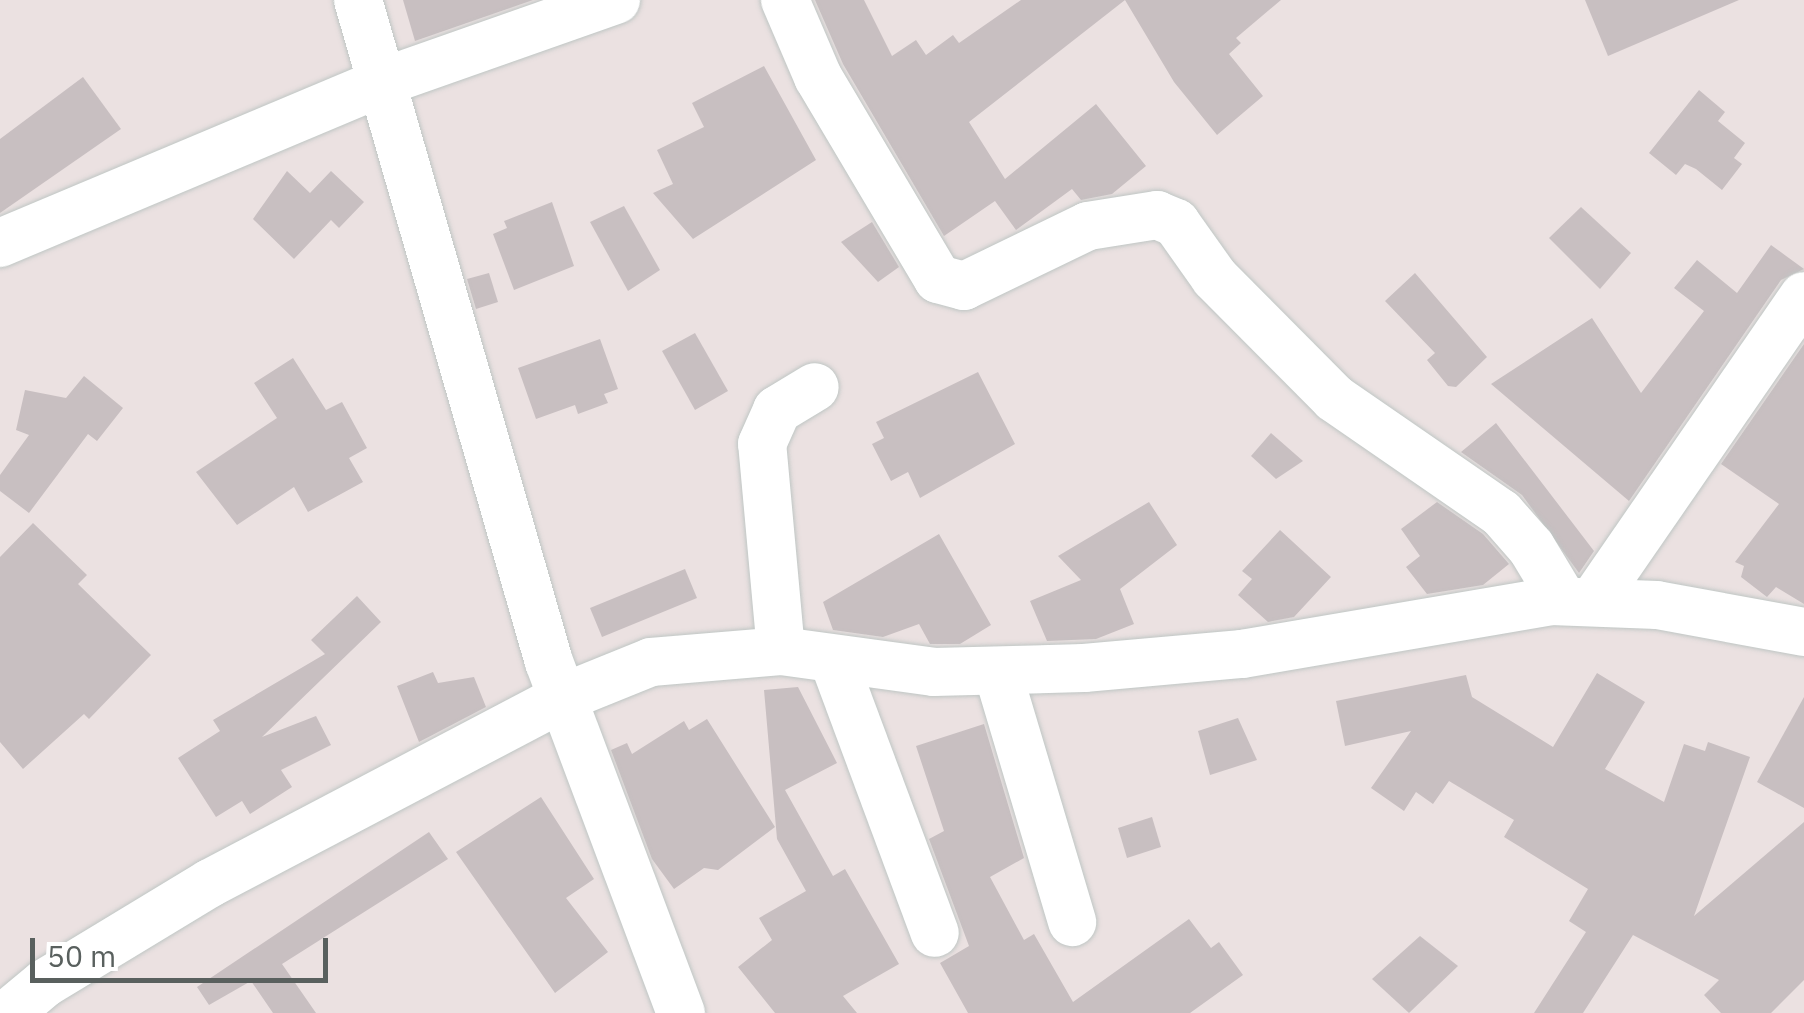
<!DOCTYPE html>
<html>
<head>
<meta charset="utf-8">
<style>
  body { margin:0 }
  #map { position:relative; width:1804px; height:1013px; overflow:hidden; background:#ebe1e1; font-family:"IBM Plex Sans",sans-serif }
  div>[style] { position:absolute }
  .building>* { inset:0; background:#c8bfc1 }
  .roads { filter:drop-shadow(0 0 2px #bfc6c4) drop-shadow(0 0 2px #bfc6c4) }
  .minor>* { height:48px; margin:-24px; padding:0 24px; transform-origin:24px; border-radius:24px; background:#fff }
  span { translate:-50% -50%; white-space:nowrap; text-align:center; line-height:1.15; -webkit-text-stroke:8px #fff; paint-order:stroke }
  .scale { position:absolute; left:30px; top:938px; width:298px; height:45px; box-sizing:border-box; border:5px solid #59605e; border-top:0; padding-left:12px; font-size:30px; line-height:35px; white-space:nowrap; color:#59605e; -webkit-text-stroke:8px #fff; paint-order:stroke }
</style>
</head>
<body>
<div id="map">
  <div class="building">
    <i style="clip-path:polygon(403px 0,533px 0,415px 41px)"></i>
    <i style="clip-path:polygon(815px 0,864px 0,892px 56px,916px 40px,926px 55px,953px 35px,959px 43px,1021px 0,1281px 0,1236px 38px,1241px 43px,1229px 54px,1263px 96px,1217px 135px,1174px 82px,1125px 0,969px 122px,1005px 179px,1096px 104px,1146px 166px,1112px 194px,1081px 200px,1072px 189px,1016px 230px,995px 201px,944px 236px,843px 64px)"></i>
    <i style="clip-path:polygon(1585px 0,1739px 0,1608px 56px)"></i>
    <i style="clip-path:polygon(764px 66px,816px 160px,693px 239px,653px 193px,673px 184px,657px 150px,704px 127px,692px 103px)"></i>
    <i style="clip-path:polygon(83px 77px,121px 129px,0 213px,0 139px)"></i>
    <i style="clip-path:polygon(1699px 90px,1725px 112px,1718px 121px,1745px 143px,1734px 158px,1742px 164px,1722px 190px,1696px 169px,1685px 164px,1676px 175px,1649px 153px)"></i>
    <i style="clip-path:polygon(287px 171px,310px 193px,331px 171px,364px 202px,339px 228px,331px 220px,294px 259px,253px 219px)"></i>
    <i style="clip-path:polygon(552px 202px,574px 266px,514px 290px,493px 234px,507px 228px,504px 221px)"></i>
    <i style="clip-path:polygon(624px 206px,660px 270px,628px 291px,590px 222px)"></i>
    <i style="clip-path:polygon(1581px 207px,1631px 253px,1600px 289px,1549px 238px)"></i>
    <i style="clip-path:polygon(872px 222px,899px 267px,878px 282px,841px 242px)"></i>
    <i style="clip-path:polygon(1771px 245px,1804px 269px,1781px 280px,1629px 501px,1491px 384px,1592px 318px,1641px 393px,1704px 311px,1674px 288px,1697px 260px,1737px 293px)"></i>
    <i style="clip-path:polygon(489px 273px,498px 302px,476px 309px,467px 279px)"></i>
    <i style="clip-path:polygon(1415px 273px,1487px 357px,1456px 387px,1448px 386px,1427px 360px,1435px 353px,1385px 301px)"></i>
    <i style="clip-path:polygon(695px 333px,728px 391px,695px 410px,662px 351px)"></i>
    <i style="clip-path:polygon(600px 339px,618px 389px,604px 394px,608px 403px,578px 414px,575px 405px,536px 419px,518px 368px)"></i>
    <i style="clip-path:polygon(1804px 344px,1804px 604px,1776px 587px,1767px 597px,1741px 577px,1744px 566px,1735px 562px,1779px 504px,1721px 464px)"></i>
    <i style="clip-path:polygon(293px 358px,326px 410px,342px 402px,367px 448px,349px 458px,363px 482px,308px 512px,294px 487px,237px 525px,196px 472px,277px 418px,254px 383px)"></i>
    <i style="clip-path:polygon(978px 372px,1015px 444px,920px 498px,908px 472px,891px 481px,872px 444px,884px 438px,876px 422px)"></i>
    <i style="clip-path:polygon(84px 376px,123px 408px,97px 441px,88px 434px,29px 513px,0 491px,0 475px,29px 435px,16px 430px,25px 390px,66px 398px)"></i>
    <i style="clip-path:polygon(1496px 423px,1594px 551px,1579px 573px,1522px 495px,1461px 452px)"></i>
    <i style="clip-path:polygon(1271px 433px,1303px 461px,1276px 479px,1251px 456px)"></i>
    <i style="clip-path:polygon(1149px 502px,1177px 545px,1120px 589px,1134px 624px,1096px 639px,1047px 641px,1030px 601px,1081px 580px,1058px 556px)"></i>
    <i style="clip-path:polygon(1437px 502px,1483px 534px,1509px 564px,1483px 585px,1427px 594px,1406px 567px,1420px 556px,1401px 529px)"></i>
    <i style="clip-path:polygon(33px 523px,87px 575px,78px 584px,151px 655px,89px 719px,84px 714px,23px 769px,0 742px,0 557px)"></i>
    <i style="clip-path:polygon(1280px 530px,1331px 577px,1294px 617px,1268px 622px,1238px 595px,1252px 579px,1242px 571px)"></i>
    <i style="clip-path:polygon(939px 534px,991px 625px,960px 644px,930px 644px,919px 624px,883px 637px,833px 630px,823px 602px)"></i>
    <i style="clip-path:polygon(685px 569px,697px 598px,602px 637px,590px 608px)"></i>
    <i style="clip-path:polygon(357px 596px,381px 622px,262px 737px,316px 716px,331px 745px,281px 770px,292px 787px,250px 814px,242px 801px,216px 817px,178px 758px,220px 731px,213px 720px,325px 654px,311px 640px)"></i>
    <i style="clip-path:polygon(433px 672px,438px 683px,474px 677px,486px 707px,419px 742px,397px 686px)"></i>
    <i style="clip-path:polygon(1597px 673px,1645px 702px,1605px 769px,1664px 802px,1684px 744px,1705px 751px,1708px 742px,1750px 757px,1694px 916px,1804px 822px,1804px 980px,1771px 1013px,1721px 1013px,1704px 995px,1719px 980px,1633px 935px,1583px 1013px,1534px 1013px,1586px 932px,1569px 921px,1588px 889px,1504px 837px,1514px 820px,1449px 781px,1433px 804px,1416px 792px,1404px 811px,1371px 788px,1411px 731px,1345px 746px,1336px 701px,1466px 675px,1472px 697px,1553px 747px)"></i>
    <i style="clip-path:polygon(798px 687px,837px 763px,785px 790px,833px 876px,845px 869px,899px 964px,843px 996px,857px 1013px,775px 1013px,738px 967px,772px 940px,759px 918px,806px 891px,777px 839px,764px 690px)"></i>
    <i style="clip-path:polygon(1804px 697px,1804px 808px,1757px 782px)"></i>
    <i style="clip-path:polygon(1238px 718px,1257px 760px,1210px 775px,1198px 731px)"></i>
    <i style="clip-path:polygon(707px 719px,775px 827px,718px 870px,704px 868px,674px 889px,652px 859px,611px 750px,627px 743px,632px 754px,684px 721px,689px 730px)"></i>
    <i style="clip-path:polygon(984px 724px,1024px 858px,990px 877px,1024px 940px,1034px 934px,1073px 1002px,1189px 919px,1211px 948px,1219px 942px,1243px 975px,1190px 1013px,968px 1013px,940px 963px,969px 946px,929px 839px,944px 831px,916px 746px)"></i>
    <i style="clip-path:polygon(541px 797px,594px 879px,566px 898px,608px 952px,555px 993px,456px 852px)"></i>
    <i style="clip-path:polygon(1152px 817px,1161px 847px,1127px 858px,1118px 828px)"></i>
    <i style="clip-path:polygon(429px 832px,448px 859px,282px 964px,316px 1013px,273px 1013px,251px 981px,209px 1005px,197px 987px)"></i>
    <i style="clip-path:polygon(1420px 936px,1458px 966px,1409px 1013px,1372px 979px)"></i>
  </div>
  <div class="roads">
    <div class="minor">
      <i style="left:358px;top:0;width:689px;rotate:73.91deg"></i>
      <i style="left:549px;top:662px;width:375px;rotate:69.4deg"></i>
      <i style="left:785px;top:0;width:84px;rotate:66.8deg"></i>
      <i style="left:818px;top:77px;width:235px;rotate:59.3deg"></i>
      <i style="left:938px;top:279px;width:27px;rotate:15deg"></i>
      <i style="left:964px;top:286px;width:138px;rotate:-25.8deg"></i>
      <i style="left:1088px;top:226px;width:70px;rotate:-9.1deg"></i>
      <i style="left:1157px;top:215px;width:21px;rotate:23deg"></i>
      <i style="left:1176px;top:223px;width:67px;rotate:54.7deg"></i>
      <i style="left:1215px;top:278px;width:169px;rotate:45.2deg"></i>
      <i style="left:1334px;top:398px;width:203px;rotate:34.6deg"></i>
      <i style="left:1501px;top:513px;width:45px;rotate:48.6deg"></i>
      <i style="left:1531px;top:547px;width:62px;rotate:58.9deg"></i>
      <i style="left:0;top:243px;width:415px;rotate:-22.8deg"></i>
      <i style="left:383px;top:82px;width:247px;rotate:-19.4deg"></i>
      <i style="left:1594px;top:600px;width:369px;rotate:-55.4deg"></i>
      <i style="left:781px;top:651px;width:208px;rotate:-95.2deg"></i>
      <i style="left:762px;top:444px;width:37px;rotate:-66deg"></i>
      <i style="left:777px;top:410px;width:44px;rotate:-31.2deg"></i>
      <i style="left:834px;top:662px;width:289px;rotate:69.6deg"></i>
      <i style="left:998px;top:673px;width:260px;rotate:73.4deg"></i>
      <i style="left:9px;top:1013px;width:47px;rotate:-39.8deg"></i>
      <i style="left:45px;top:983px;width:193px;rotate:-31.2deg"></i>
      <i style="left:210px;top:883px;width:398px;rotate:-27.7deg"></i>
      <i style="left:562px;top:698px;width:96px;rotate:-22deg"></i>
      <i style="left:651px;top:662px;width:130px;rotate:-4.8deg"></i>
      <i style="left:781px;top:651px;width:154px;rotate:7.8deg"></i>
      <i style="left:934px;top:672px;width:150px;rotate:-1.5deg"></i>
      <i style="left:1084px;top:668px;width:159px;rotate:-5.1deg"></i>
      <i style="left:1242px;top:654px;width:314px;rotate:-9.7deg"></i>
      <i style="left:1551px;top:601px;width:106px;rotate:2.2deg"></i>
      <i style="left:1657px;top:605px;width:149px;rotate:10.4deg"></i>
    </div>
  </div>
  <div class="scale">50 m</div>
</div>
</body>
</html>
